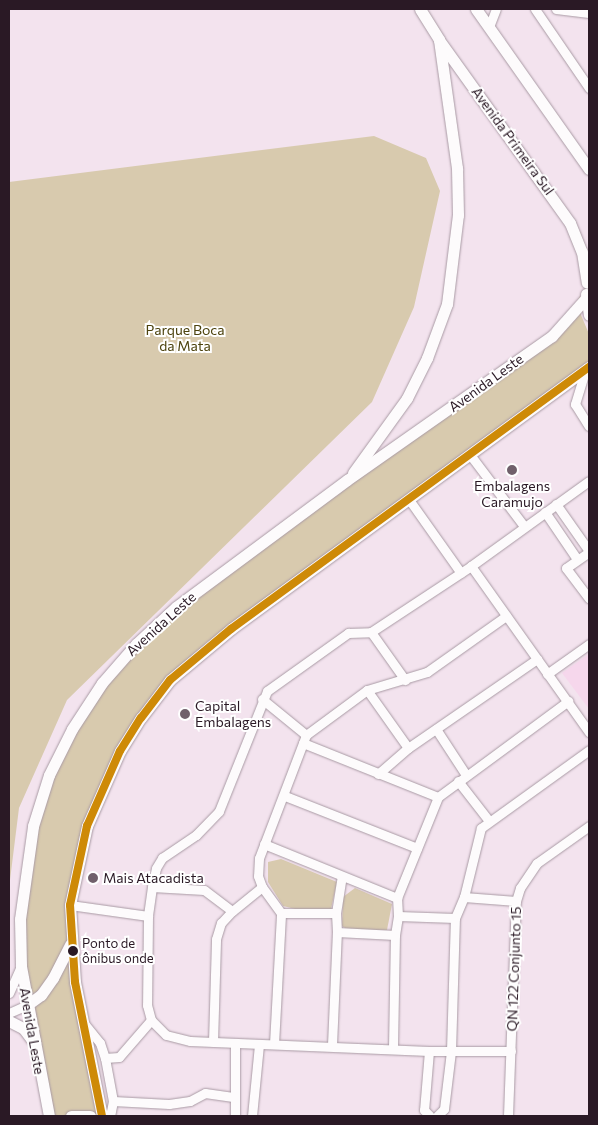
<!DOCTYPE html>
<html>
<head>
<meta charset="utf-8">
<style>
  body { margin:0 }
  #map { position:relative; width:598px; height:1125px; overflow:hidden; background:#f3e3ee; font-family:Commissioner,sans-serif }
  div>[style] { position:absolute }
  .built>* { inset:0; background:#f6d7ec }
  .green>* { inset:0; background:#d8caae }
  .roads { filter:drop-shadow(0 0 1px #a99aa4) drop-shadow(0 0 1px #a99aa4) }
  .minor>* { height:9px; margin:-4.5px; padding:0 4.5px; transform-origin:4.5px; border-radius:4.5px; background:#fdfbfc }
  .major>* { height:11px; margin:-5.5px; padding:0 5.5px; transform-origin:5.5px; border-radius:5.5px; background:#fdfbfc }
  .bus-1>* { height:8px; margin:-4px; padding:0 4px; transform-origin:4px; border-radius:4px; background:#ce8a07 }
  .dots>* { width:14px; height:14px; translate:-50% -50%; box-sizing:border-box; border:2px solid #fff; border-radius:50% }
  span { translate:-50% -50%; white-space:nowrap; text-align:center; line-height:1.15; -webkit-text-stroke:4px #fff; paint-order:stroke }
  .bus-label { font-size:13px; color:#2a1925 }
  .left { translate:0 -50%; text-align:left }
  .street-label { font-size:14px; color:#2a1925 }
  .park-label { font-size:14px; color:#4c420d }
  .poi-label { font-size:14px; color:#2a1925 }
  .frame { position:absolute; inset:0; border:10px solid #2a1925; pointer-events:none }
</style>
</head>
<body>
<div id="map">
  <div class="built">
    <i style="clip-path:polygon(589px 654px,589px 709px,562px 673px)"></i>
  </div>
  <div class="green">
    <i style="clip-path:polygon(374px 136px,426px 158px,440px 191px,414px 307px,372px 402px,67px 700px,19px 808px,9px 888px,9px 182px)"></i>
    <i style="clip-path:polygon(580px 296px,581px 315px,589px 334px,589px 371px,170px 680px,102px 789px,73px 907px,74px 942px,28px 1004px,17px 919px,47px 774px,101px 682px,176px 608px,555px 340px)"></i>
    <i style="clip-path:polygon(281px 859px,337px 882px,331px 909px,311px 913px,283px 906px,268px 882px,268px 862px)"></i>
    <i style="clip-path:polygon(355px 888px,392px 904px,387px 930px,348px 930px,342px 926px,343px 897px)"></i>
    <i style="clip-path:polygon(75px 944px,101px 1116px,48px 1116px,28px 1005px)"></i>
  </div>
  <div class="roads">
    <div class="minor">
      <i style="left:535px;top:9px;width:96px;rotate:55.6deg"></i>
      <i style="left:556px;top:9px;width:33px;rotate:7deg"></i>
      <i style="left:489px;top:27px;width:19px;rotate:-69deg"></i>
      <i style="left:586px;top:368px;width:38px;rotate:107deg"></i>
      <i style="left:575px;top:404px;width:26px;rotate:58deg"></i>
      <i style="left:471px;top:456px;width:88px;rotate:52.9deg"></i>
      <i style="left:410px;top:501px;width:88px;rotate:54.7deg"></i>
      <i style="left:556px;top:504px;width:57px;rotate:54.9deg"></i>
      <i style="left:545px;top:512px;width:57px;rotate:55.8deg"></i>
      <i style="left:589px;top:552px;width:28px;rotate:145deg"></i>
      <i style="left:566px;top:568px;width:38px;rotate:53deg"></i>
      <i style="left:471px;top:566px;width:145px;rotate:-35.8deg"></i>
      <i style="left:371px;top:632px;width:59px;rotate:54.7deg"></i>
      <i style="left:547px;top:674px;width:52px;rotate:-35.5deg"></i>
      <i style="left:367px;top:690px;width:71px;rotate:54.7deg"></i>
      <i style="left:262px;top:699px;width:57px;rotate:39.3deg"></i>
      <i style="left:306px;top:735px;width:132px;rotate:110.9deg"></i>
      <i style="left:259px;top:858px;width:18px;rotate:93deg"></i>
      <i style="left:258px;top:876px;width:12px;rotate:70deg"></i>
      <i style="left:436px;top:729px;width:55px;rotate:56.9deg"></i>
      <i style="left:306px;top:735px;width:76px;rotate:-36.4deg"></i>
      <i style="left:367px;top:690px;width:63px;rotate:-16.7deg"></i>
      <i style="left:427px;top:672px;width:97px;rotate:-35.3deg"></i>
      <i style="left:303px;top:743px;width:145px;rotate:21.8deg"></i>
      <i style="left:438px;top:797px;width:162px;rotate:-36.4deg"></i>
      <i style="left:378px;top:774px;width:40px;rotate:-41deg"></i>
      <i style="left:408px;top:748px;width:157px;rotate:-34.6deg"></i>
      <i style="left:458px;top:781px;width:51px;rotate:52.2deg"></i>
      <i style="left:285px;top:796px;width:142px;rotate:21.5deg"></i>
      <i style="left:264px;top:844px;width:144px;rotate:22.1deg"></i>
      <i style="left:152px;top:887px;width:19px;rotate:-78deg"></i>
      <i style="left:156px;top:868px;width:12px;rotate:-59deg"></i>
      <i style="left:162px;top:858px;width:41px;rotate:-34.1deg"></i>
      <i style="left:196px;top:835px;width:33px;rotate:-46deg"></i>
      <i style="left:219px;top:811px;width:129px;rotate:-68.2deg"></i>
      <i style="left:267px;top:691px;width:100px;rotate:-35.6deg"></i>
      <i style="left:348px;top:633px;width:23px;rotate:-2deg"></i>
      <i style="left:371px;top:632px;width:120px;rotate:-33.4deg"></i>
      <i style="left:471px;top:566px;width:204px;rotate:54.6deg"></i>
      <i style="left:464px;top:897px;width:71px;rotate:-76.2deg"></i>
      <i style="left:481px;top:828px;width:133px;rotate:-35.8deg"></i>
      <i style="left:70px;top:905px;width:79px;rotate:8deg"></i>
      <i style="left:281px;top:913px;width:55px"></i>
      <i style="left:336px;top:913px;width:19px;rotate:87deg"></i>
      <i style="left:337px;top:932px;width:58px;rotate:3deg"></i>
      <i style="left:395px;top:935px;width:19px;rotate:-81deg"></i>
      <i style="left:398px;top:916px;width:57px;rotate:2deg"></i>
      <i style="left:455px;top:918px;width:23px;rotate:-67deg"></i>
      <i style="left:464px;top:897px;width:52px;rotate:4.4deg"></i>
      <i style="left:336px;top:913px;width:36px;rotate:-81deg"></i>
      <i style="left:398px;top:916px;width:18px;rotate:-93deg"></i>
      <i style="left:397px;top:898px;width:109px;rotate:-67.9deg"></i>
      <i style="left:9px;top:993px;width:30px;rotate:-66deg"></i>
      <i style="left:9px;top:1013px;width:20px;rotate:-24deg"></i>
      <i style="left:83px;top:1022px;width:27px;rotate:51deg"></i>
      <i style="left:100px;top:1043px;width:16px;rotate:72deg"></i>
      <i style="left:105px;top:1058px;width:44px;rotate:79.5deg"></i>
      <i style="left:113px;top:1101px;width:15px;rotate:101deg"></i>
      <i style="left:213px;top:1042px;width:103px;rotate:-88.3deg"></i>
      <i style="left:216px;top:939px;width:17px;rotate:-73deg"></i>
      <i style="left:221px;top:923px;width:16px;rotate:-47deg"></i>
      <i style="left:274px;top:1044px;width:131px;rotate:-86.9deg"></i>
      <i style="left:281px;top:913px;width:32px;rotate:-126deg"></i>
      <i style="left:262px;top:887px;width:38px;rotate:141deg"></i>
      <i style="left:232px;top:911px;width:35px;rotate:-143deg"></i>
      <i style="left:204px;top:890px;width:52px;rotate:-176.7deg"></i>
      <i style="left:152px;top:887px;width:29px;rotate:98deg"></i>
      <i style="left:148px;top:916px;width:89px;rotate:90.6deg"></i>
      <i style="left:147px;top:1005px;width:16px;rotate:75deg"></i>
      <i style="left:151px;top:1020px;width:21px;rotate:45deg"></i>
      <i style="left:166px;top:1035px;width:25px;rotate:14deg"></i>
      <i style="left:190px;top:1041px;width:239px;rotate:2.4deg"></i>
      <i style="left:429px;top:1051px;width:82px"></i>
      <i style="left:332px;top:1045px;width:113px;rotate:-87.5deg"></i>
      <i style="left:393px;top:1048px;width:113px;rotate:-89deg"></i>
      <i style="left:429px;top:1051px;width:59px;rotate:94.8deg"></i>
      <i style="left:424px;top:1110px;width:8px;rotate:45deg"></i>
      <i style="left:105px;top:1058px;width:14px;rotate:-4deg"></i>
      <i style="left:119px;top:1057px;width:49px;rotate:-49.1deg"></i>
      <i style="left:235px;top:1097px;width:19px;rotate:90deg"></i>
      <i style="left:113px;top:1101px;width:56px;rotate:3.1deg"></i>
      <i style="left:169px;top:1104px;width:21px;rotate:-8deg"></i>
      <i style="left:190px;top:1101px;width:17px;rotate:-28deg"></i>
      <i style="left:205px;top:1093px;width:30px;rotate:8deg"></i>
      <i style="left:235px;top:1097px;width:54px;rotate:-90deg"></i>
      <i style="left:252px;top:1116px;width:72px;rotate:-84.4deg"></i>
      <i style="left:437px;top:1116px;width:10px;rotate:-45deg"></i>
      <i style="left:444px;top:1109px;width:58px;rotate:-83.1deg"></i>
      <i style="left:451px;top:1051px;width:133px;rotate:-88.3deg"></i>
      <i style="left:508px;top:1116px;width:215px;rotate:-87.9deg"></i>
      <i style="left:516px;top:901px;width:14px;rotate:-73deg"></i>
      <i style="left:520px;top:888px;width:30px;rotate:-56deg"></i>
      <i style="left:537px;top:863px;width:64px;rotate:-35.4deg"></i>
    </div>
    <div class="major">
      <i style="left:420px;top:9px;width:36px;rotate:58deg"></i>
      <i style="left:439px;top:40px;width:225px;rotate:54.4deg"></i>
      <i style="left:570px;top:223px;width:31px;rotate:68deg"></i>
      <i style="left:582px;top:252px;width:31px;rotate:81deg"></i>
      <i style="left:476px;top:9px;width:196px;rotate:54.8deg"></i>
      <i style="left:586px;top:294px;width:21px;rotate:82deg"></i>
      <i style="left:353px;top:473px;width:92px;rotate:-54.2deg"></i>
      <i style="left:407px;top:398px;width:45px;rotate:-63.4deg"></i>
      <i style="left:427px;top:358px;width:58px;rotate:-69.7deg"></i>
      <i style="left:447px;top:304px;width:90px;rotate:-83deg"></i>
      <i style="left:458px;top:215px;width:47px;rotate:-91.2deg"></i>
      <i style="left:457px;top:168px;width:129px;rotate:-98deg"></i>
      <i style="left:27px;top:1005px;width:17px;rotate:-36deg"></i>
      <i style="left:41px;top:995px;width:21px;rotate:-55deg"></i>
      <i style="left:53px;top:978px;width:38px;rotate:-63deg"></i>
      <i style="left:9px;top:1021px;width:16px;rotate:27deg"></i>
      <i style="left:23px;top:1028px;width:15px;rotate:53deg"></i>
      <i style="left:49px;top:1116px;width:153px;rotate:-100.6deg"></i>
      <i style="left:21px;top:966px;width:47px;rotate:-91.2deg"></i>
      <i style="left:20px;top:919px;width:94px;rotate:-82deg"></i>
      <i style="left:33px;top:826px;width:53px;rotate:-72.6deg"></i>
      <i style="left:49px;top:775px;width:51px;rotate:-63.4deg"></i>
      <i style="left:72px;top:729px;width:55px;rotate:-56.9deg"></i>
      <i style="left:102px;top:683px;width:52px;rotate:-48.9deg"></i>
      <i style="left:136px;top:644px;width:54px;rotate:-42.8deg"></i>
      <i style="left:176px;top:607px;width:213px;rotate:-36.6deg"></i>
      <i style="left:347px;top:480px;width:251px;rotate:-35.1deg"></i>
      <i style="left:552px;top:336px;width:51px;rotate:-48.2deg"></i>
      <i style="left:71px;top:1116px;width:19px"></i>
      <i style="left:102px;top:1116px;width:137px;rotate:-101.4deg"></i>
      <i style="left:75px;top:982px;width:77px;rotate:-93.7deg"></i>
      <i style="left:70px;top:905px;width:81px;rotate:-77.9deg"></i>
      <i style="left:87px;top:826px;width:82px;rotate:-66.3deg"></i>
      <i style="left:120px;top:751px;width:39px;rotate:-58deg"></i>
      <i style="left:141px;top:718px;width:48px;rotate:-52.7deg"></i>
      <i style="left:170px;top:680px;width:80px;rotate:-39.9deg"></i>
      <i style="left:231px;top:629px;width:444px;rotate:-36.2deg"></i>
    </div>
  </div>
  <div class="bus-1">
    <i style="left:102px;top:1116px;width:137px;rotate:-101.4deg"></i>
    <i style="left:75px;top:982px;width:77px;rotate:-93.7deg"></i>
    <i style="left:70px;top:905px;width:81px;rotate:-77.9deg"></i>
    <i style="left:87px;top:826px;width:82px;rotate:-66.3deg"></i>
    <i style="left:120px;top:751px;width:39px;rotate:-58deg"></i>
    <i style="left:141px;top:718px;width:48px;rotate:-52.7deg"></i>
    <i style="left:170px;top:680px;width:80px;rotate:-39.9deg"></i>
    <i style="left:231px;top:629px;width:444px;rotate:-36.2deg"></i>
  </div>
  <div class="dots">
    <i style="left:512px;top:470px;background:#70606b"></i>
    <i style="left:185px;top:714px;background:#70606b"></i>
    <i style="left:93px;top:878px;background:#70606b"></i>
    <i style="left:73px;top:951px;background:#2a1925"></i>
  </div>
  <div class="bus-label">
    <span class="left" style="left:82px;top:951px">Ponto de<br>ônibus onde</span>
  </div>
  <div class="street-label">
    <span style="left:513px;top:141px;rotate:54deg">Avenida Primeira Sul</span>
    <span style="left:486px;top:383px;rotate:-36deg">Avenida Leste</span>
    <span style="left:161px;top:624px;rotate:-42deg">Avenida Leste</span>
    <span style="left:514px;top:969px;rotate:-88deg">QN 122 Conjunto 15</span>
    <span style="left:32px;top:1031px;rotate:80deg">Avenida Leste</span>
  </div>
  <div class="park-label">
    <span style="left:185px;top:338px">Parque Boca<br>da Mata</span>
  </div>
  <div class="poi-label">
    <span style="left:512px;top:494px">Embalagens<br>Caramujo</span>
    <span class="left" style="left:195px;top:714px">Capital<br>Embalagens</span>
    <span class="left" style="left:103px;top:878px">Mais Atacadista</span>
  </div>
  <div class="frame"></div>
</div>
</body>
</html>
